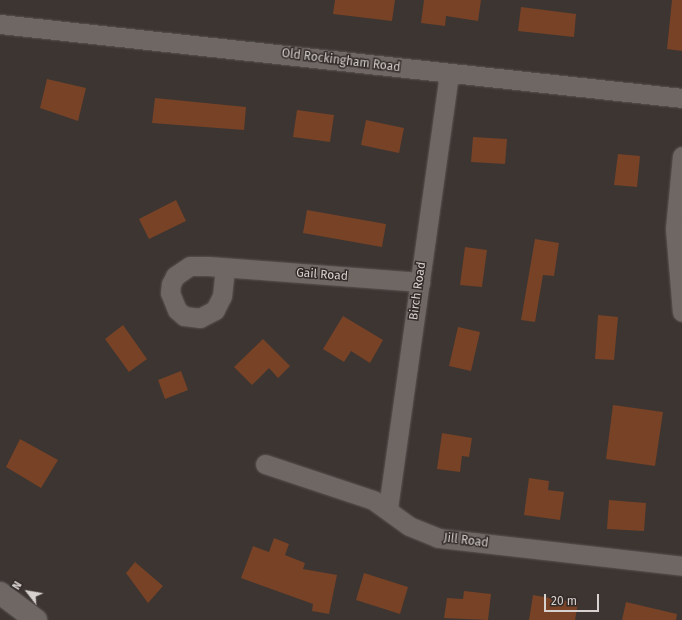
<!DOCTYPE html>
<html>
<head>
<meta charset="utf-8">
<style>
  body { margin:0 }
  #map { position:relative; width:682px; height:620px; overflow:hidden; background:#3c3532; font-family:"Fira Sans",sans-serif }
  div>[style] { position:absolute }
  .building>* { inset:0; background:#774226 }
  .roads { filter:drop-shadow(0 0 1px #595351) drop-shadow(0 0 1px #595351) }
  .minor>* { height:19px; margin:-9.5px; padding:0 9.5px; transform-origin:9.5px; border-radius:9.5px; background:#6f6764 }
  .tertiary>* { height:22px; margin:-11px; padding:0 11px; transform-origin:11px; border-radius:11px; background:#6f6764 }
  span { translate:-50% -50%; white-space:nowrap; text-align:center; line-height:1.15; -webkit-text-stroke:3px #322b28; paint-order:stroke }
  .street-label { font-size:12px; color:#d7d2d0 }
  .north { position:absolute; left:8px; top:572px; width:40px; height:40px; -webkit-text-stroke:3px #322b28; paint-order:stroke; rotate:301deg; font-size:11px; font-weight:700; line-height:16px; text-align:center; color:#d7d2d0 }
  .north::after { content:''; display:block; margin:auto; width:14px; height:18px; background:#d7d2d0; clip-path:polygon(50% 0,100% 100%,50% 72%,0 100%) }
  .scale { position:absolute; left:544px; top:594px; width:55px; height:18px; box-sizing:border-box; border:2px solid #d7d2d0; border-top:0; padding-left:5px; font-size:12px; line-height:14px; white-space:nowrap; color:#d7d2d0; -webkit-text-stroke:3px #322b28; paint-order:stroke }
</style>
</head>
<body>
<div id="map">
  <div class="building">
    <i style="clip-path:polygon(335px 0,395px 0,392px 21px,333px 14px)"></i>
    <i style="clip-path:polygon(424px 0,481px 0,478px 21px,446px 16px,445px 26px,421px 23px)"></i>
    <i style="clip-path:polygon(672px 0,682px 0,682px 51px,667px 49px)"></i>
    <i style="clip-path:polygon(521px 7px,576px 14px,574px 37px,518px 31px)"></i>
    <i style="clip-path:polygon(47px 79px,86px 88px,78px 121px,40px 108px)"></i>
    <i style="clip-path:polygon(155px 98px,246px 107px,244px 130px,152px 123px)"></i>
    <i style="clip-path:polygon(297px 110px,334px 115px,330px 142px,293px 137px)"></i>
    <i style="clip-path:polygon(366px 120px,404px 128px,399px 153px,361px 145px)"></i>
    <i style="clip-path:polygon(473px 137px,507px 139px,505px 164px,471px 162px)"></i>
    <i style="clip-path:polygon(618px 154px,640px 156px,637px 187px,614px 185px)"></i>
    <i style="clip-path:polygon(176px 200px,186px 221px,149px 239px,139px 219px)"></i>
    <i style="clip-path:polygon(307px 210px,386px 224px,382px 247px,303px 233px)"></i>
    <i style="clip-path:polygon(535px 239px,559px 243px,554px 276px,543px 275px,535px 322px,521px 320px)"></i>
    <i style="clip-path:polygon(465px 247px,487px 250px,482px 287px,460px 285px)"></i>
    <i style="clip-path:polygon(598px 315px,618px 317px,614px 360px,595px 359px)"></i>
    <i style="clip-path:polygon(343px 316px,383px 340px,370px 363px,351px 351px,344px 362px,323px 349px)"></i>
    <i style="clip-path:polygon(123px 325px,147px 359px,129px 372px,105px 339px)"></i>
    <i style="clip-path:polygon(458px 327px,480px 332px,471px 371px,449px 366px)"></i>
    <i style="clip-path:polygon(263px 339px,290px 366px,278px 378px,269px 368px,252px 385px,234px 367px)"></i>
    <i style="clip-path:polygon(181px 371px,188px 390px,165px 399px,158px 380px)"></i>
    <i style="clip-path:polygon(613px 405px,663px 412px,655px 466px,606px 459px)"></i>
    <i style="clip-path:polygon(442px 433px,472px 438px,469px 457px,462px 456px,460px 472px,437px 469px)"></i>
    <i style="clip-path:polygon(20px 439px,58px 460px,41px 488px,6px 467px)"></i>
    <i style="clip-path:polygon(529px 478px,549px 481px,548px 490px,564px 492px,560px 520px,524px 515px)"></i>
    <i style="clip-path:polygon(609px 500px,646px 503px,644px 531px,607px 529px)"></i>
    <i style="clip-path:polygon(274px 538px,289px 544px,285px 555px,305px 563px,303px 569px,337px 575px,329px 614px,312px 611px,313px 604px,241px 578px,253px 546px,269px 552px)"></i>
    <i style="clip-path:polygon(135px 562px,163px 586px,148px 603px,126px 573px)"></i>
    <i style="clip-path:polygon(364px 573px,408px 587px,400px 614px,356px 600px)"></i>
    <i style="clip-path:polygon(464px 591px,491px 594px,488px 620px,444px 618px,447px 598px,463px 599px)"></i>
    <i style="clip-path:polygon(533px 595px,578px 603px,575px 620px,529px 620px)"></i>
    <i style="clip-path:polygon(626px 602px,677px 614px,676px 620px,622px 620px)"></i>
  </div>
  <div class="roads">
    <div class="minor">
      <i style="left:0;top:24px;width:686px;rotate:6.19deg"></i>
      <i style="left:682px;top:156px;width:73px;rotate:95.5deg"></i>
      <i style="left:675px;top:229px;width:83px;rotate:85.2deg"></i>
      <i style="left:225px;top:268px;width:28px;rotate:96deg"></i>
      <i style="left:222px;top:296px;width:16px;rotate:117deg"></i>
      <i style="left:215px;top:310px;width:17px;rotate:152deg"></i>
      <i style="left:200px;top:318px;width:16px;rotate:-173deg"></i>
      <i style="left:184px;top:316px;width:9px;rotate:-139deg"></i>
      <i style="left:177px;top:310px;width:18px;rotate:-112deg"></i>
      <i style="left:170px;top:293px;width:9px;rotate:-84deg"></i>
      <i style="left:171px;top:284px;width:9px;rotate:-63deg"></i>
      <i style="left:175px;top:276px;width:18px;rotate:-34deg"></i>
      <i style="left:190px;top:266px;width:18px"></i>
      <i style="left:208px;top:266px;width:213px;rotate:4.3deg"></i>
      <i style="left:265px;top:464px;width:114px;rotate:18.4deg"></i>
      <i style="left:373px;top:500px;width:44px;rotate:35.8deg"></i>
      <i style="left:409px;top:526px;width:31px;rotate:22deg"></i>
      <i style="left:438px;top:538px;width:246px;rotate:6.5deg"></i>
      <i style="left:388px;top:508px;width:438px;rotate:-82deg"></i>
    </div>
    <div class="tertiary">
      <i style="left:0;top:593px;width:45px;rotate:36.9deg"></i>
    </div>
  </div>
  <div class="street-label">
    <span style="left:341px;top:61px;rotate:7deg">Old Rockingham Road</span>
    <span style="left:322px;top:275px;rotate:4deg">Gail Road</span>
    <span style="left:418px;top:291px;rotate:-82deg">Birch Road</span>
    <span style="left:466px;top:541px;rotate:7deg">Jill Road</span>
  </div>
  <div class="north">N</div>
  <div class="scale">20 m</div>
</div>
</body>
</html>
